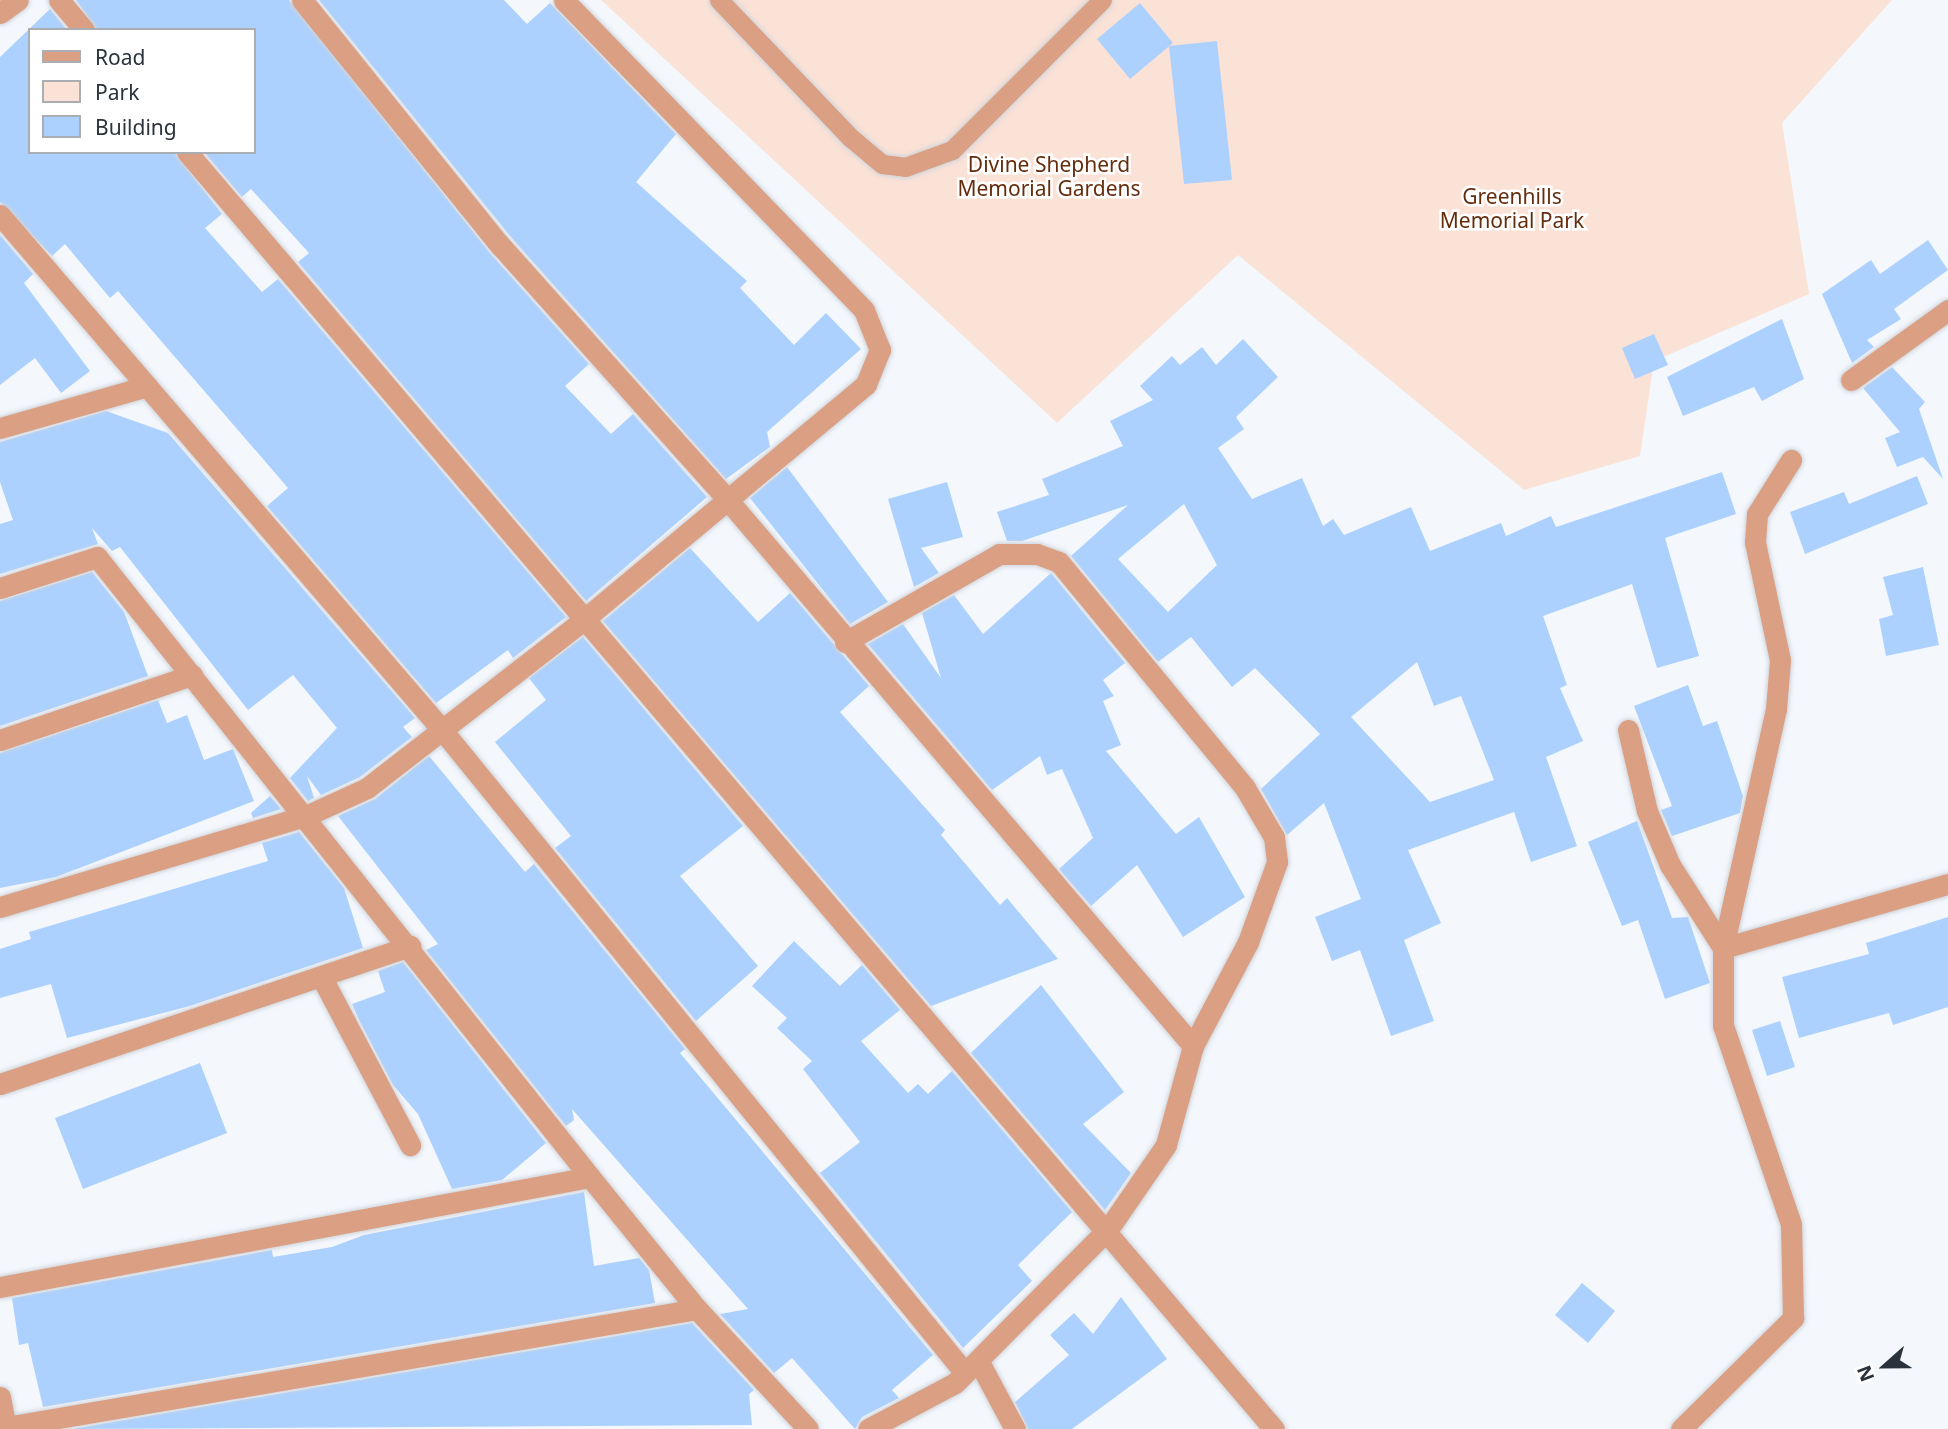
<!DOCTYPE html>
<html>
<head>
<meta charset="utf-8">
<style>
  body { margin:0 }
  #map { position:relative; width:1948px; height:1429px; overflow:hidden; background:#f4f8fd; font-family:"Noto Sans",sans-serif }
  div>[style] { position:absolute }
  .green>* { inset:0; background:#fbe2d7 }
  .building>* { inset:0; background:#acd1fe }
  .roads { filter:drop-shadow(0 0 2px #d0d4da) drop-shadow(0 0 2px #d0d4da) }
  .lane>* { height:19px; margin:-9.5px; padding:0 9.5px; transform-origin:9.5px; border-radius:9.5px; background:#db9f83 }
  .street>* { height:21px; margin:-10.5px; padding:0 10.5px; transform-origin:10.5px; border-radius:10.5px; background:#db9f83 }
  span { translate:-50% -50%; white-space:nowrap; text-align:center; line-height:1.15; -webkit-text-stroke:5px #fff; paint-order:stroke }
  .park-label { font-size:21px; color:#662d0d }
  .legend { position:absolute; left:28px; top:28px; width:228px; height:126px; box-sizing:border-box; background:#fff; border:2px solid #aaadb1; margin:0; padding:9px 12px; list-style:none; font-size:21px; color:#2a323b }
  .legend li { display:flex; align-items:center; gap:14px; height:35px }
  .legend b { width:35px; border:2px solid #aaadb1 }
  .north { position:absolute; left:1850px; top:1331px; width:70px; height:70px; -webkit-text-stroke:5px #fff; paint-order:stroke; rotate:249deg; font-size:19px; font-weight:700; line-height:28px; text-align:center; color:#2a323b }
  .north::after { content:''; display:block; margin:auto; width:24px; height:32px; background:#2a323b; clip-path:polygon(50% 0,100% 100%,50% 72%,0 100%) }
</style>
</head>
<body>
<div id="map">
  <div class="green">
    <i style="clip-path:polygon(601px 0,1892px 0,1782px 123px,1809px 294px,1654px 361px,1640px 456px,1524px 490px,1238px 255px,1057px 423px)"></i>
  </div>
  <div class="building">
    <i style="clip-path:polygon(76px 0,289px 0,490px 253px,589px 364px,565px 386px,611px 434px,633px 414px,707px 497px,586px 601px,298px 262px,309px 253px,251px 189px,242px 197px,204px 152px,254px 152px,254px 30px,97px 30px)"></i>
    <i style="clip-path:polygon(319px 0,504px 0,527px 24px,550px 3px,676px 134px,636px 182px,747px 281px,740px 288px,794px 345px,826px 313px,861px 349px,767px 432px,770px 447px,726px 479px,510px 236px)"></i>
    <i style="clip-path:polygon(1140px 3px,1173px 43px,1130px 79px,1097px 39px)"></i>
    <i style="clip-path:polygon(50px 9px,67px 30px,30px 30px,30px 152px,174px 152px,222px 214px,205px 228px,262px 292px,278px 279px,566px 617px,513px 658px,508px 650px,436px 703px,267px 506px,288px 488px,118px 291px,110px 298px,65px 244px,52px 256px,0 202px,0 57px)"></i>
    <i style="clip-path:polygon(1217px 41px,1232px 180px,1184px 184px,1169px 46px)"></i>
    <i style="clip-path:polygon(0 235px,33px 274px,24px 283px,90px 371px,61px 393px,35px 358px,0 385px)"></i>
    <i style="clip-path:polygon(1928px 240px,1948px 270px,1894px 309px,1901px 319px,1867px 340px,1874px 347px,1852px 363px,1822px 294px,1871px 260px,1880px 274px)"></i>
    <i style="clip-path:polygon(1782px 319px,1804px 379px,1762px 401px,1754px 387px,1683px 416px,1667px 377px)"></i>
    <i style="clip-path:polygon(1654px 334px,1668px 365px,1635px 379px,1622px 348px)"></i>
    <i style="clip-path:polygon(evenodd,1243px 339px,1278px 377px,1236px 417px,1244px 429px,1218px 448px,1252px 499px,1302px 478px,1323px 526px,1333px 519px,1344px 535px,1411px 507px,1430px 551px,1501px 523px,1506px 536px,1551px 516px,1556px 527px,1722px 472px,1736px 514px,1665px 538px,1699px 656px,1657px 668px,1632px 584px,1543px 616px,1567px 685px,1560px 688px,1583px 741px,1546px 757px,1577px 846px,1531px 862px,1514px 812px,1408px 850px,1441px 923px,1404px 940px,1434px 1021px,1391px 1036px,1360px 950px,1332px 961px,1315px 917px,1361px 899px,1324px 803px,1287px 835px,1261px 789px,1320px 734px,1255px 668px,1232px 687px,1191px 637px,1158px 662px,1071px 556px,1128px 505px,1022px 541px,1007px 541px,997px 512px,1049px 495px,1042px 479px,1123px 446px,1110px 421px,1153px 400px,1140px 386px,1172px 356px,1180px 365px,1202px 347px,1216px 365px,1243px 339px,1184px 504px,1217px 565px,1168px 612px,1118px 559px,1184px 504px,1243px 339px,1417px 662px,1434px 706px,1461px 696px,1494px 780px,1430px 802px,1351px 717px,1417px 662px)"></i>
    <i style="clip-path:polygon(1892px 367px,1925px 402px,1919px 409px,1943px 479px,1923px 457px,1897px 467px,1885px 438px,1900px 432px,1863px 388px)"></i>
    <i style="clip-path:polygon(106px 411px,168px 433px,415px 718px,403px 727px,412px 737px,360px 777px,321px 795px,307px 776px,314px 798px,308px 801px,290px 778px,337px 728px,293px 675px,248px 710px,120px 547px,112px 551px,92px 528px,98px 544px,0 574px,0 524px,13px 520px,0 482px,0 442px)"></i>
    <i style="clip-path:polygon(787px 467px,888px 602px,850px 624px,750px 498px)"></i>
    <i style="clip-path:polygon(1917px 476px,1928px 504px,1805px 554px,1790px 512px,1844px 492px,1849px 504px)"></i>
    <i style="clip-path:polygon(947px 482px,963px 537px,921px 548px,939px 573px,914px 587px,888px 499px)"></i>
    <i style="clip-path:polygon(690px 548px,758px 622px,790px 593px,869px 686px,840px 712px,945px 830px,941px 835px,1000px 905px,1007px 898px,1058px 959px,931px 1006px,603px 621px)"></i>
    <i style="clip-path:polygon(1923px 567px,1939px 645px,1886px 656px,1879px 619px,1893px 615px,1883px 577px)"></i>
    <i style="clip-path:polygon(92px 572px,124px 612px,148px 676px,0 726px,0 601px)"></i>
    <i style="clip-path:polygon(1051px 573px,1125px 663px,1103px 680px,1114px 696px,1103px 701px,1121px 745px,1106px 751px,1176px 834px,1199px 817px,1245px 897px,1183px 937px,1137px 865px,1091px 906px,1059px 869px,1093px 838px,1062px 769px,1047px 775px,1040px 756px,992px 790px,868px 644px,903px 624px,941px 678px,922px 613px,954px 595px,983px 634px)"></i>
    <i style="clip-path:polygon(583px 637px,743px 826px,680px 876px,758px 966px,696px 1021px,555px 848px,571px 836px,495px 742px,546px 700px,529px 678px)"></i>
    <i style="clip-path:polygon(1688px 685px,1703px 726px,1717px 721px,1743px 796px,1740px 813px,1672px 836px,1661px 810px,1672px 806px,1634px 706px)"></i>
    <i style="clip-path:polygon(158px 700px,167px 723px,187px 715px,204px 760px,233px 749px,254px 801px,56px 877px,0 888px,0 753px)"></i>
    <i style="clip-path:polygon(429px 756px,525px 872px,534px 864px,685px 1049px,680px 1053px,933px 1355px,892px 1390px,899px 1398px,862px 1417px,855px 1429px,792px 1358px,774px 1373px,720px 1314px,748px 1309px,572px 1109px,574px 1120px,566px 1126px,426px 950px,438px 944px,338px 816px,375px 799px)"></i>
    <i style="clip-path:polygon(270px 796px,281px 809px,253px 818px,251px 813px)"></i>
    <i style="clip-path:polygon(1637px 821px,1672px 918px,1688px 917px,1710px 983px,1665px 999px,1638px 920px,1622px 926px,1588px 842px)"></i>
    <i style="clip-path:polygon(299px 832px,344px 888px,363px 948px,190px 1006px,67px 1038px,51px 984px,0 998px,0 949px,31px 939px,29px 932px,268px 861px,262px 843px)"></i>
    <i style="clip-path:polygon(1948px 917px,1948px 1007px,1893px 1025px,1889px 1013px,1799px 1038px,1782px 977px,1869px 954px,1866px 943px)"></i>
    <i style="clip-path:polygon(794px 941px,840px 986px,862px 965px,900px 1010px,861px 1041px,908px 1093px,918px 1084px,928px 1094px,952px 1071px,1072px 1212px,1018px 1265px,1032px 1281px,963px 1348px,820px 1173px,860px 1142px,803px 1069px,812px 1061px,777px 1028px,787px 1018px,752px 986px)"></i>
    <i style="clip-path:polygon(403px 962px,546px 1143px,502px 1180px,452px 1189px,418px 1114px,393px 1085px,360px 1022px,352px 1004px,385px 992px,378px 971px)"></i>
    <i style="clip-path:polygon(1041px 985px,1124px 1092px,1083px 1124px,1131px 1173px,1105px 1210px,971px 1053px)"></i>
    <i style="clip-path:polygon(1780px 1021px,1795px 1067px,1767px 1076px,1752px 1030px)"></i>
    <i style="clip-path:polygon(200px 1063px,227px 1133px,83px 1189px,55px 1118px)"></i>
    <i style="clip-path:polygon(584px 1192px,594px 1266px,639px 1258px,649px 1270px,655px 1303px,43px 1407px,28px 1343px,19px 1345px,12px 1298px,272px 1250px,273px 1257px,332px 1247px,364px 1235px)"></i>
    <i style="clip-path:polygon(1582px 1283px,1615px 1311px,1588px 1343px,1555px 1315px)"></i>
    <i style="clip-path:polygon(1121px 1297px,1167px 1359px,1072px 1429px,1028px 1429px,1015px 1402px,1069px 1355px,1050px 1335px,1074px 1313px,1093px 1334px)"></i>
    <i style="clip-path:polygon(692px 1323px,754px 1390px,749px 1394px,752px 1425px,72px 1429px)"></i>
  </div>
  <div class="roads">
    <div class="lane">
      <i style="left:719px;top:0;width:191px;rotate:46.3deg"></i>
      <i style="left:851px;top:138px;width:40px;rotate:40deg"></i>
      <i style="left:882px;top:164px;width:23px;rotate:7deg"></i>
      <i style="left:905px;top:167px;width:50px;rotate:-19.9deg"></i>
      <i style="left:952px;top:150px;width:212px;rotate:-45deg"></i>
    </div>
    <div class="street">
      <i style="left:59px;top:0;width:39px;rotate:50deg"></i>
      <i style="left:302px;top:0;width:315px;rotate:51.1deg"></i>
      <i style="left:500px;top:245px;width:341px;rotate:48.2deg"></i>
      <i style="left:727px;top:499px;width:719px;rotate:49.57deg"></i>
      <i style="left:0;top:13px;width:22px;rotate:-36deg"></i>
      <i style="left:187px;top:152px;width:1677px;rotate:49.6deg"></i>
      <i style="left:0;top:215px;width:680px;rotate:49.35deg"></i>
      <i style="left:443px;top:731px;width:827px;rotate:50.89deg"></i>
      <i style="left:1851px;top:380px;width:120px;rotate:-35.8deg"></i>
      <i style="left:0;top:428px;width:153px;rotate:-15.9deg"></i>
      <i style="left:0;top:588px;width:102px;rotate:-17.7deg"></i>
      <i style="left:97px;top:557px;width:792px;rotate:51.51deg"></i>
      <i style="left:590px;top:1177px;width:170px;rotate:51deg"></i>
      <i style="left:697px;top:1309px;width:163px;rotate:47.2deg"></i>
      <i style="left:845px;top:642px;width:177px;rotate:-29.7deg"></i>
      <i style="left:999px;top:554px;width:38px"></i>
      <i style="left:1037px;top:554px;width:23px;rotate:20deg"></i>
      <i style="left:1059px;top:562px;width:293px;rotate:50.5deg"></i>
      <i style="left:1245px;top:788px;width:57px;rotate:59.4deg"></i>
      <i style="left:1274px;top:837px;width:25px;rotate:83deg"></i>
      <i style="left:1277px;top:862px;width:85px;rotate:109.9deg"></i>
      <i style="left:1248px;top:942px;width:118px;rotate:117.9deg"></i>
      <i style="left:1193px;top:1046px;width:103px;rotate:105.3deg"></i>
      <i style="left:1166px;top:1145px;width:101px;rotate:124.5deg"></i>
      <i style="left:1109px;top:1228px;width:218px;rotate:134.8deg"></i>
      <i style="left:955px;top:1383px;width:98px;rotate:152.1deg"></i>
      <i style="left:1628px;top:730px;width:83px;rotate:76.8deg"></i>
      <i style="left:1647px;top:811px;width:59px;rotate:66.9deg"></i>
      <i style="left:1670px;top:865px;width:98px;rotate:57.4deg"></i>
      <i style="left:1723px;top:948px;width:234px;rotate:-15.9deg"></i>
      <i style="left:0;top:740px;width:203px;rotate:-18.7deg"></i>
      <i style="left:0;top:907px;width:321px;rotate:-16.6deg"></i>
      <i style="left:308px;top:815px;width:65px;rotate:-24.6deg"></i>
      <i style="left:367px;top:788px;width:272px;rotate:-37.8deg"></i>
      <i style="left:582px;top:621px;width:370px;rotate:-39.8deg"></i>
      <i style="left:866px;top:384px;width:37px;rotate:-68deg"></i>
      <i style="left:880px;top:350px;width:43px;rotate:-111.8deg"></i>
      <i style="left:864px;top:310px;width:431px;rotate:-134.1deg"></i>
      <i style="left:322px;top:978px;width:189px;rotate:62.2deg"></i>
      <i style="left:0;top:1084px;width:433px;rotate:-18.6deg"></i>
      <i style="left:0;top:1287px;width:600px;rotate:-10.56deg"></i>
      <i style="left:979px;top:1362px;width:76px;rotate:61.8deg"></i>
      <i style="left:0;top:1397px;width:33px;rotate:79deg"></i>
      <i style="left:6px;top:1427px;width:701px;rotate:-9.69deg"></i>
      <i style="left:1681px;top:1429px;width:158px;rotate:-44.7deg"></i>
      <i style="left:1793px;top:1318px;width:94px;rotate:-91.2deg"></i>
      <i style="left:1791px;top:1224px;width:210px;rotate:-108.9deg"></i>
      <i style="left:1723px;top:1025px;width:77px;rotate:-90deg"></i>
      <i style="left:1723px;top:948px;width:245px;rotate:-77.5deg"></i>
      <i style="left:1776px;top:709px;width:49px;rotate:-85.3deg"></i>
      <i style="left:1780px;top:660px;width:121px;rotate:-102deg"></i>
      <i style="left:1755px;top:542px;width:28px;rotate:-86deg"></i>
      <i style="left:1757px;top:514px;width:64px;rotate:-57.8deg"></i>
    </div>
  </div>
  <div class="park-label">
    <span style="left:1049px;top:176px">Divine Shepherd<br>Memorial Gardens</span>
    <span style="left:1512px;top:208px">Greenhills<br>Memorial Park</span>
  </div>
  <ul class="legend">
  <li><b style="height:9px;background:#db9f83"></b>Road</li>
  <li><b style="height:19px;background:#fbe2d7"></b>Park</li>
  <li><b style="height:19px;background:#acd1fe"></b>Building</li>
  </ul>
  <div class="north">N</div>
</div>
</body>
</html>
